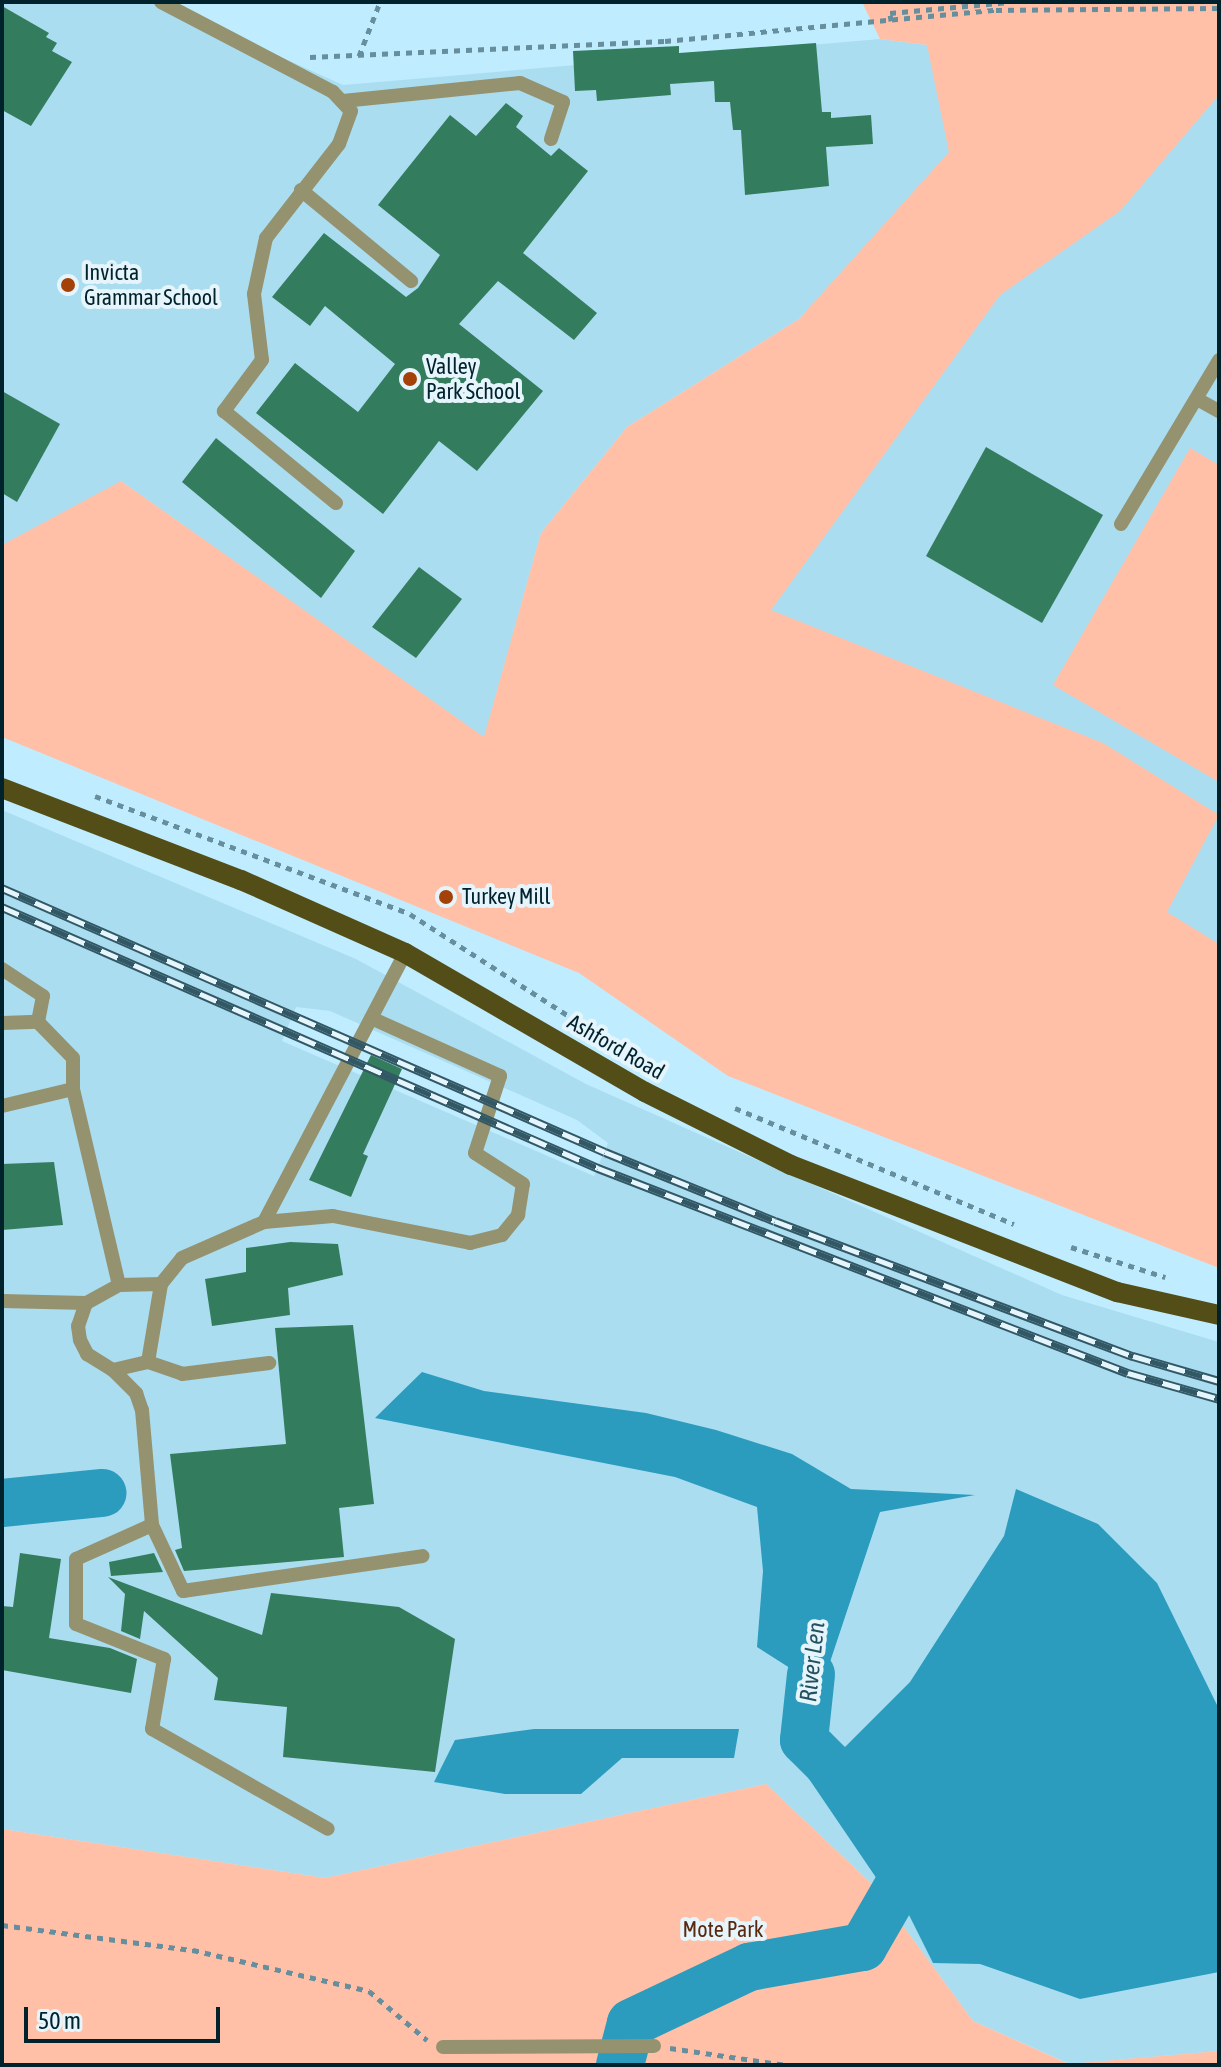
<!DOCTYPE html>
<html>
<head>
<meta charset="utf-8">
<style>
  body { margin:0 }
  #map { position:relative; width:1221px; height:2067px; overflow:hidden; background:#bfedff; font-family:"Asap Condensed",sans-serif }
  div>[style] { position:absolute }
  .built>* { inset:0; background:#abddf1 }
  .green>* { inset:0; background:#ffc0a7 }
  .water>* { inset:0; background:#2b9cbe }
  .river>* { height:48px; margin:-24px; padding:0 24px; transform-origin:24px; border-radius:24px; background:#2b9cbe }
  .building>* { inset:0; background:#337d5e }
  .path>* { height:5px; margin-top:-2.5px; transform-origin:0; background:repeating-linear-gradient(90deg,#668e9d 0 6px,transparent 0 12px) }
  .lane>* { height:14px; margin:-7px; padding:0 7px; transform-origin:7px; border-radius:7px; background:#95926f }
  .primary>* { height:20px; margin:-10px; padding:0 10px; transform-origin:10px; border-radius:10px; background:#534e17 }
  .rail>* { height:9px; margin-top:-4.5px; transform-origin:0; background:repeating-linear-gradient(90deg,#e6f5fb 0 18px,#335865 0 36px); box-sizing:border-box; border-block:2px solid #335865 }
  .dots>* { width:22px; height:22px; translate:-50% -50%; box-sizing:border-box; border:4px solid #e6f5fb; border-radius:50% }
  span { translate:-50% -50%; white-space:nowrap; text-align:center; line-height:1.15; -webkit-text-stroke:8px #e6f5fb; paint-order:stroke }
  .poi-label { font-size:22px; color:#00222d }
  .left { translate:0 -50%; text-align:left }
  .street-label { font-size:22px; color:#00222d }
  .park-label { font-size:22px; color:#5a270f }
  .water-label { font-size:24px; color:#245160; font-style:italic }
  .frame { position:absolute; inset:0; border:4px solid #00222d; pointer-events:none }
  .scale { position:absolute; left:24px; top:2007px; width:196px; height:36px; box-sizing:border-box; border:4px solid #00222d; border-top:0; padding-left:10px; font-size:24px; line-height:28px; white-space:nowrap; color:#00222d; -webkit-text-stroke:6px #e6f5fb; paint-order:stroke }
</style>
</head>
<body>
<div id="map">
  <div class="built">
    <i style="clip-path:polygon(2px 2px,159px 2px,343px 85px,880px 39px,927px 45px,1219px 19px,1219px 1214px,448px 867px,942px 161px,799px 319px,627px 427px,541px 533px,484px 738px,121px 481px,2px 597px)"></i>
    <i style="clip-path:polygon(evenodd,2px 810px,356px 959px,586px 1084px,1062px 1295px,1219px 1342px,1219px 2051px,1070px 2064px,973px 2021px,873px 1885px,766px 1784px,325px 1878px,2px 1829px,2px 810px,296px 1007px,330px 1011px,577px 1120px,608px 1143px,594px 1176px,282px 1041px,296px 1007px)"></i>
  </div>
  <div class="green">
    <i style="clip-path:polygon(862px 2px,1219px 2px,1219px 95px,1120px 211px,1000px 295px,771px 610px,1103px 743px,1219px 815px,1167px 912px,1219px 944px,1219px 1268px,728px 1076px,579px 973px,2px 737px,2px 545px,121px 481px,484px 737px,541px 533px,627px 427px,799px 319px,949px 152px,927px 45px,880px 39px)"></i>
    <i style="clip-path:polygon(1190px 448px,1219px 465px,1219px 782px,1053px 685px)"></i>
    <i style="clip-path:polygon(766px 1784px,873px 1885px,973px 2021px,1069px 2064px,1219px 2051px,1219px 2065px,2px 2065px,2px 1829px,325px 1878px)"></i>
  </div>
  <div class="water">
    <i style="clip-path:polygon(422px 1372px,484px 1391px,646px 1413px,716px 1430px,792px 1454px,851px 1489px,975px 1495px,880px 1512px,804px 1740px,786px 1741px,804px 1677px,757px 1647px,763px 1571px,757px 1507px,675px 1477px,375px 1418px)"></i>
    <i style="clip-path:polygon(1016px 1489px,1098px 1524px,1157px 1583px,1219px 1709px,1219px 1972px,1080px 1999px,980px 1964px,933px 1963px,904px 1905px,904px 1876px,851px 1800px,828px 1788px,828px 1764px,910px 1682px,1004px 1536px)"></i>
    <i style="clip-path:polygon(534px 1729px,739px 1729px,734px 1758px,622px 1758px,581px 1794px,505px 1794px,434px 1782px,455px 1740px)"></i>
  </div>
  <div class="river">
    <i style="left:2px;top:1503px;width:101px;rotate:-5.7deg"></i>
    <i style="left:620px;top:2065px;width:43px;rotate:-75.3deg"></i>
    <i style="left:631px;top:2023px;width:131px;rotate:-25.4deg"></i>
    <i style="left:749px;top:1967px;width:116px;rotate:-10deg"></i>
    <i style="left:863px;top:1947px;width:82px;rotate:-60deg"></i>
    <i style="left:904px;top:1876px;width:135px;rotate:-124.2deg"></i>
    <i style="left:828px;top:1764px;width:34px;rotate:-135deg"></i>
    <i style="left:804px;top:1740px;width:66px;rotate:-83.9deg"></i>
  </div>
  <div class="building">
    <i style="clip-path:polygon(2px 6px,49px 33px,46px 37px,57px 43px,52px 51px,72px 62px,31px 126px,2px 110px)"></i>
    <i style="clip-path:polygon(816px 43px,822px 112px,831px 112px,831px 118px,871px 115px,873px 144px,826px 147px,829px 186px,745px 195px,741px 130px,733px 130px,730px 102px,715px 102px,714px 81px,670px 84px,671px 95px,597px 101px,596px 90px,575px 91px,573px 51px,679px 46px,679px 53px)"></i>
    <i style="clip-path:polygon(506px 103px,523px 116px,516px 127px,551px 156px,559px 148px,588px 171px,523px 253px,597px 313px,574px 340px,498px 281px,459px 324px,543px 391px,477px 471px,439px 441px,383px 514px,256px 413px,295px 363px,358px 412px,395px 364px,325px 306px,310px 326px,272px 297px,324px 233px,406px 297px,418px 288px,440px 255px,378px 205px,450px 115px,476px 136px)"></i>
    <i style="clip-path:polygon(2px 391px,60px 424px,17px 502px,2px 493px)"></i>
    <i style="clip-path:polygon(216px 438px,355px 551px,321px 598px,182px 482px)"></i>
    <i style="clip-path:polygon(986px 447px,1103px 515px,1042px 623px,926px 556px)"></i>
    <i style="clip-path:polygon(419px 567px,462px 599px,416px 658px,372px 627px)"></i>
    <i style="clip-path:polygon(371px 1055px,402px 1069px,363px 1154px,368px 1156px,351px 1197px,309px 1180px)"></i>
    <i style="clip-path:polygon(54px 1162px,63px 1225px,2px 1230px,2px 1164px)"></i>
    <i style="clip-path:polygon(290px 1242px,338px 1244px,343px 1275px,288px 1288px,290px 1315px,212px 1326px,205px 1279px,246px 1272px,246px 1248px)"></i>
    <i style="clip-path:polygon(353px 1325px,374px 1504px,339px 1508px,344px 1557px,184px 1571px,175px 1550px,182px 1548px,170px 1454px,286px 1444px,275px 1328px)"></i>
    <i style="clip-path:polygon(20px 1553px,61px 1559px,49px 1638px,110px 1648px,137px 1659px,131px 1693px,2px 1670px,2px 1606px,13px 1607px)"></i>
    <i style="clip-path:polygon(154px 1553px,163px 1572px,111px 1576px,109px 1562px)"></i>
    <i style="clip-path:polygon(108px 1577px,262px 1635px,271px 1593px,399px 1607px,455px 1639px,435px 1772px,283px 1757px,287px 1707px,214px 1700px,218px 1678px,144px 1611px,140px 1639px,121px 1631px,125px 1594px)"></i>
  </div>
  <div class="path">
    <i style="left:891px;top:21px;width:8px;rotate:-97deg"></i>
    <i style="left:890px;top:13px;width:120px;rotate:-5.3deg"></i>
    <i style="left:359px;top:56px;width:58px;rotate:-68.7deg"></i>
    <i style="left:310px;top:57px;width:355px;rotate:-2.6deg"></i>
    <i style="left:665px;top:41px;width:332px;rotate:-5.4deg"></i>
    <i style="left:996px;top:10px;width:223px;rotate:-0.5deg"></i>
    <i style="left:95px;top:796px;width:336px;rotate:20.5deg"></i>
    <i style="left:410px;top:914px;width:229px;rotate:32.7deg"></i>
    <i style="left:735px;top:1108px;width:302px;rotate:22.6deg"></i>
    <i style="left:1071px;top:1247px;width:99px;rotate:17.7deg"></i>
    <i style="left:2px;top:1925px;width:193px;rotate:7.5deg"></i>
    <i style="left:193px;top:1950px;width:181px;rotate:13.1deg"></i>
    <i style="left:369px;top:1991px;width:76px;rotate:40.2deg"></i>
    <i style="left:670px;top:2048px;width:118px;rotate:8.3deg"></i>
  </div>
  <div class="lane">
    <i style="left:161px;top:2px;width:194px;rotate:27.6deg"></i>
    <i style="left:333px;top:92px;width:26px;rotate:47deg"></i>
    <i style="left:351px;top:111px;width:35px;rotate:110deg"></i>
    <i style="left:339px;top:144px;width:119px;rotate:127.8deg"></i>
    <i style="left:266px;top:238px;width:57px;rotate:102.1deg"></i>
    <i style="left:254px;top:294px;width:66px;rotate:83.1deg"></i>
    <i style="left:262px;top:360px;width:64px;rotate:126.7deg"></i>
    <i style="left:224px;top:411px;width:145px;rotate:39.4deg"></i>
    <i style="left:343px;top:101px;width:178px;rotate:-5.8deg"></i>
    <i style="left:520px;top:83px;width:47px;rotate:23.8deg"></i>
    <i style="left:563px;top:102px;width:39px;rotate:108deg"></i>
    <i style="left:301px;top:190px;width:143px;rotate:39.6deg"></i>
    <i style="left:1197px;top:399px;width:25px;rotate:29deg"></i>
    <i style="left:1121px;top:524px;width:191px;rotate:-59.1deg"></i>
    <i style="left:2px;top:969px;width:49px;rotate:33.4deg"></i>
    <i style="left:43px;top:996px;width:26px;rotate:101deg"></i>
    <i style="left:2px;top:1023px;width:36px;rotate:-2deg"></i>
    <i style="left:38px;top:1022px;width:50px;rotate:45.8deg"></i>
    <i style="left:73px;top:1058px;width:31px;rotate:90deg"></i>
    <i style="left:73px;top:1089px;width:201px;rotate:76.8deg"></i>
    <i style="left:2px;top:1106px;width:73px;rotate:-13.5deg"></i>
    <i style="left:264px;top:1222px;width:69px;rotate:-5deg"></i>
    <i style="left:333px;top:1216px;width:140px;rotate:11.1deg"></i>
    <i style="left:470px;top:1243px;width:33px;rotate:-14deg"></i>
    <i style="left:502px;top:1235px;width:26px;rotate:-51deg"></i>
    <i style="left:518px;top:1215px;width:31px;rotate:-81deg"></i>
    <i style="left:523px;top:1184px;width:57px;rotate:-147.1deg"></i>
    <i style="left:475px;top:1153px;width:81px;rotate:-72deg"></i>
    <i style="left:500px;top:1076px;width:141px;rotate:-155.8deg"></i>
    <i style="left:161px;top:1284px;width:33px;rotate:-51deg"></i>
    <i style="left:182px;top:1258px;width:90px;rotate:-23.7deg"></i>
    <i style="left:264px;top:1222px;width:304px;rotate:-62.3deg"></i>
    <i style="left:2px;top:1301px;width:84px;rotate:1.4deg"></i>
    <i style="left:148px;top:1362px;width:79px;rotate:-80.5deg"></i>
    <i style="left:161px;top:1284px;width:42px;rotate:178.6deg"></i>
    <i style="left:119px;top:1285px;width:38px;rotate:151deg"></i>
    <i style="left:86px;top:1303px;width:24px;rotate:109deg"></i>
    <i style="left:78px;top:1326px;width:14px;rotate:82deg"></i>
    <i style="left:80px;top:1340px;width:16px;rotate:63deg"></i>
    <i style="left:87px;top:1354px;width:31px;rotate:32deg"></i>
    <i style="left:113px;top:1370px;width:36px;rotate:-13deg"></i>
    <i style="left:148px;top:1362px;width:36px;rotate:19deg"></i>
    <i style="left:182px;top:1374px;width:88px;rotate:-7.2deg"></i>
    <i style="left:113px;top:1370px;width:33px;rotate:45deg"></i>
    <i style="left:136px;top:1393px;width:18px;rotate:71deg"></i>
    <i style="left:142px;top:1410px;width:115px;rotate:85deg"></i>
    <i style="left:152px;top:1525px;width:83px;rotate:155.9deg"></i>
    <i style="left:76px;top:1559px;width:65px;rotate:90deg"></i>
    <i style="left:76px;top:1624px;width:95px;rotate:21.7deg"></i>
    <i style="left:164px;top:1659px;width:71px;rotate:99.7deg"></i>
    <i style="left:152px;top:1729px;width:202px;rotate:29.6deg"></i>
    <i style="left:152px;top:1525px;width:73px;rotate:64.8deg"></i>
    <i style="left:183px;top:1591px;width:242px;rotate:-8.3deg"></i>
    <i style="left:443px;top:2047px;width:211px;rotate:-0.3deg"></i>
  </div>
  <div class="primary">
    <i style="left:2px;top:788px;width:256px;rotate:21.1deg"></i>
    <i style="left:241px;top:880px;width:180px;rotate:24deg"></i>
    <i style="left:405px;top:953px;width:277px;rotate:30.1deg"></i>
    <i style="left:645px;top:1092px;width:163px;rotate:26.6deg"></i>
    <i style="left:791px;top:1165px;width:350px;rotate:21.3deg"></i>
    <i style="left:1117px;top:1292px;width:105px;rotate:12.7deg"></i>
  </div>
  <div class="rail">
    <i style="left:2px;top:888px;width:658px;rotate:23.64deg"></i>
    <i style="left:605px;top:1152px;width:183px;rotate:22.1deg"></i>
    <i style="left:775px;top:1221px;width:383px;rotate:20.7deg"></i>
    <i style="left:1133px;top:1356px;width:90px;rotate:16.2deg"></i>
    <i style="left:2px;top:907px;width:651px;rotate:23.65deg"></i>
    <i style="left:598px;top:1168px;width:568px;rotate:21.15deg"></i>
    <i style="left:1128px;top:1373px;width:95px;rotate:15.9deg"></i>
  </div>
  <div class="dots">
    <i style="left:68px;top:285px;background:#a44108"></i>
    <i style="left:410px;top:379px;background:#a44108"></i>
    <i style="left:446px;top:897px;background:#a44108"></i>
  </div>
  <div class="poi-label">
    <span class="left" style="left:84px;top:285px">Invicta<br>Grammar School</span>
    <span class="left" style="left:426px;top:379px">Valley<br>Park School</span>
    <span class="left" style="left:462px;top:897px">Turkey Mill</span>
  </div>
  <div class="street-label">
    <span style="left:616px;top:1047px;rotate:30deg">Ashford Road</span>
  </div>
  <div class="park-label">
    <span style="left:723px;top:1930px">Mote Park</span>
  </div>
  <div class="water-label">
    <span style="left:812px;top:1662px;rotate:-84deg">River Len</span>
  </div>
  <div class="frame"></div>
  <div class="scale">50 m</div>
</div>
</body>
</html>
